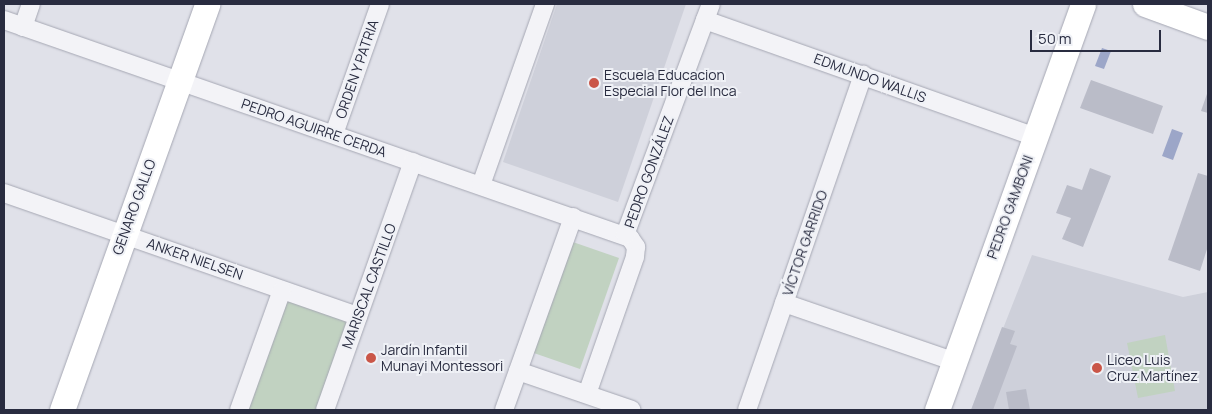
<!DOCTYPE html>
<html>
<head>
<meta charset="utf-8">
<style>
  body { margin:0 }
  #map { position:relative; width:1212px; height:414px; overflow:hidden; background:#e0e1e9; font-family:Manrope,sans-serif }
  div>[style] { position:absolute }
  .built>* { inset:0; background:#ced0da }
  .green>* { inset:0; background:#c1d2c1 }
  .water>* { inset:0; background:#9ca6c8 }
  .building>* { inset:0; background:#babcc8 }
  .roads { filter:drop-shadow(0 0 1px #a5a7b3) drop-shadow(0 0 1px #a5a7b3) }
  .street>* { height:18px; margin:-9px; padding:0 9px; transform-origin:9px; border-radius:9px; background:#f3f3f7 }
  .secondary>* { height:25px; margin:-12.5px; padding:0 12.5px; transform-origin:12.5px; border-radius:12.5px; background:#fff }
  .dots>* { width:14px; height:14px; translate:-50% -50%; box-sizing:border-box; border:2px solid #eff1f6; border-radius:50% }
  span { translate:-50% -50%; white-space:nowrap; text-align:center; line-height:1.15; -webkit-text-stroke:4px #eff1f6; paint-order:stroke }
  .street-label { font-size:14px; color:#292c40 }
  .poi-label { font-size:14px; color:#292c40 }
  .left { translate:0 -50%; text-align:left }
  .frame { position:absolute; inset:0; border:5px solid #292c40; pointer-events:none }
  .scale { position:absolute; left:1030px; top:30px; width:131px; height:22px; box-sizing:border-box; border:2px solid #292c40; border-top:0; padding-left:6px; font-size:15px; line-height:18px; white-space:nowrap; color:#292c40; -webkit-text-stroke:4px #eff1f6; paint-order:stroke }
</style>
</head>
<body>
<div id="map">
  <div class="built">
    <i style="clip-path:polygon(557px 4px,686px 4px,618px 202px,503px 162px)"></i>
    <i style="clip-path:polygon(1032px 255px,1183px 297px,1208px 292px,1208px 410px,971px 410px)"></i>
  </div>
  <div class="green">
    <i style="clip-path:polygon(570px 241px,619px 258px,580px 369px,531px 352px)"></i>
    <i style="clip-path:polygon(286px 297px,348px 319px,316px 410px,246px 410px)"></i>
    <i style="clip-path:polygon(1165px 335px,1175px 391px,1138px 398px,1127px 343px)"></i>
  </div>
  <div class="water">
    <i style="clip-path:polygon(1102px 48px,1111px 51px,1104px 69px,1095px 66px)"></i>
    <i style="clip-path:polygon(1172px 129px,1183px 133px,1173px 160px,1162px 156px)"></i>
  </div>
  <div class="building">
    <i style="clip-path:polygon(1091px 80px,1163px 106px,1153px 134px,1080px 108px)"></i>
    <i style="clip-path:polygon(1208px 91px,1208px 113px,1201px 111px)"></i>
    <i style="clip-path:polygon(1090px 168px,1111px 176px,1083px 247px,1062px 239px,1071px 218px,1056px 213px,1067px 185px,1082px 190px)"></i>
    <i style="clip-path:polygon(1198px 173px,1208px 176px,1208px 246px,1200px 271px,1168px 260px)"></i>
    <i style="clip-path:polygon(1002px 327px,1015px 331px,1010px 344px,1017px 346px,993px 410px,971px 410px)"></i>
    <i style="clip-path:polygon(1026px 389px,1030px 410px,1009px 410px,1006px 392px)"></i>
  </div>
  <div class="roads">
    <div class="street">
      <i style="left:4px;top:20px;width:663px;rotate:19.2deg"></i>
      <i style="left:630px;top:238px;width:11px;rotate:56deg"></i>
      <i style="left:636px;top:247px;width:10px;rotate:96deg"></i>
      <i style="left:635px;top:257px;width:145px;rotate:109.3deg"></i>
      <i style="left:705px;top:20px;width:350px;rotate:19.5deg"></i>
      <i style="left:23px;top:27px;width:24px;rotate:-71deg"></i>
      <i style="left:334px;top:134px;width:138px;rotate:-70.5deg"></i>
      <i style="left:481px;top:185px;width:192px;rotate:-70.5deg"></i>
      <i style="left:4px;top:193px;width:375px;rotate:19.2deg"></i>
      <i style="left:625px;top:235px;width:246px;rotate:-69.6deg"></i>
      <i style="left:784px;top:303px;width:181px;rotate:19deg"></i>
      <i style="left:518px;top:371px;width:120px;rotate:18.9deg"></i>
      <i style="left:239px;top:410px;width:127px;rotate:-70.3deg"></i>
      <i style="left:325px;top:410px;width:263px;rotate:-70.5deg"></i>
      <i style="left:504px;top:410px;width:205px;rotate:-70.3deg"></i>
      <i style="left:747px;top:410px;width:355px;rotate:-70.9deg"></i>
    </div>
    <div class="secondary">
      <i style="left:1145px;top:4px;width:67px;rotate:20.1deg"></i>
      <i style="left:62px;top:410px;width:431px;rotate:-70.3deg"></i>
      <i style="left:937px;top:410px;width:431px;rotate:-70.2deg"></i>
    </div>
  </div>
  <div class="dots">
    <i style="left:594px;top:83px;background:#ca5648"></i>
    <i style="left:371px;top:358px;background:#ca5648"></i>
    <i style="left:1097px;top:368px;background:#ca5648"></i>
  </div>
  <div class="street-label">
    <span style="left:357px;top:69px;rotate:-71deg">ORDEN Y PATRIA</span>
    <span style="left:870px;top:78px;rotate:20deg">EDMUNDO WALLIS</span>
    <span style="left:314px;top:128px;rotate:19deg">PEDRO AGUIRRE CERDA</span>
    <span style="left:649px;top:172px;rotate:-70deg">PEDRO GONZÁLEZ</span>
    <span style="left:134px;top:207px;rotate:-70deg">GENARO GALLO</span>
    <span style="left:1010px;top:207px;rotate:-70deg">PEDRO GAMBONI</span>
    <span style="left:805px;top:243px;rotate:-71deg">VÍCTOR GARRIDO</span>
    <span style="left:195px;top:259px;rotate:19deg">ANKER NIELSEN</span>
    <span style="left:369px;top:286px;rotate:-70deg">MARISCAL CASTILLO</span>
  </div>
  <div class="poi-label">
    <span class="left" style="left:604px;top:83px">Escuela Educacion<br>Especial Flor del Inca</span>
    <span class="left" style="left:381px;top:358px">Jardín Infantil<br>Munayi Montessori</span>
    <span class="left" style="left:1107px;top:368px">Liceo Luis<br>Cruz Martínez</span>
  </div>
  <div class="frame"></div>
  <div class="scale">50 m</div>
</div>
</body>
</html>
